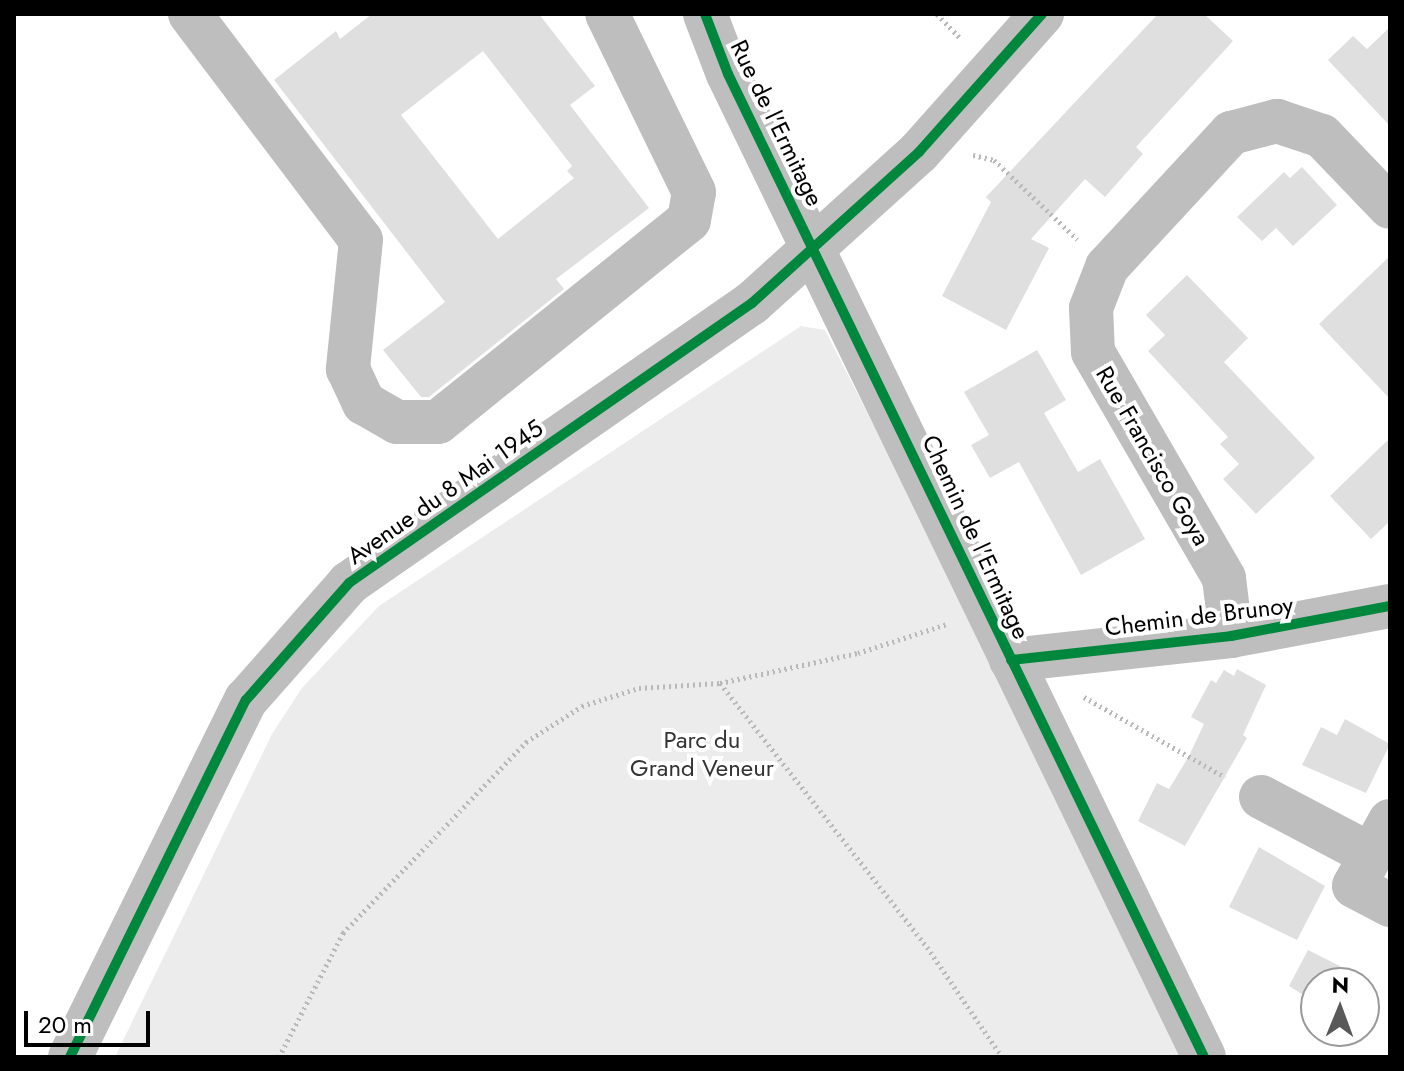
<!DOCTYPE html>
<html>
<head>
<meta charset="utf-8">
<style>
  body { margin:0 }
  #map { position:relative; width:1404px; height:1071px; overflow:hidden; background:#fff; font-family:Jost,sans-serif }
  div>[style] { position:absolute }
  .green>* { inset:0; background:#ececec }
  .building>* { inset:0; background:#dfdfdf }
  .path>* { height:5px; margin-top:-2.5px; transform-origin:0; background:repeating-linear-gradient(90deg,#b9b9b9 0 2px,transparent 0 6px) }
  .minor>* { height:44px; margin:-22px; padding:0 22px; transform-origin:22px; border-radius:22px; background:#bebebe }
  .cycleway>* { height:10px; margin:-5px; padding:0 5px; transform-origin:5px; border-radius:5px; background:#00873e }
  span { translate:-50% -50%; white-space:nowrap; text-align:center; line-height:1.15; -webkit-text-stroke:8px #fff; paint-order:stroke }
  .street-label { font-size:24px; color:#000 }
  .park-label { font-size:24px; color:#333 }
  .frame { position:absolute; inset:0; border:16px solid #000; pointer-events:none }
  .north { position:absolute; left:1300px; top:967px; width:80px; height:80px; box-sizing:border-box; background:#fff; border:2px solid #999; border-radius:50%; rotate:1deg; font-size:22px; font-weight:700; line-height:32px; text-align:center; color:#000 }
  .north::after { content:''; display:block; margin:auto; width:28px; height:36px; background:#595959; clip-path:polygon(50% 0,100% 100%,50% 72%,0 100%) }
  .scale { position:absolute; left:24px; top:1011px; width:126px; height:36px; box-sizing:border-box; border:4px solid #000; border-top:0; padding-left:10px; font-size:24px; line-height:28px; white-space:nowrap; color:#000; -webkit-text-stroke:6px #fff; paint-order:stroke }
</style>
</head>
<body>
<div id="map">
  <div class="green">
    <i style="clip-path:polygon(801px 326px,825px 330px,971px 616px,1181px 1057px,115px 1057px,272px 734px,302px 688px,379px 606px)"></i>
  </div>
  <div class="building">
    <i style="clip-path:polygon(evenodd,372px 14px,539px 14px,595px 86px,570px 105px,649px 208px,556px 279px,564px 289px,429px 397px,421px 397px,383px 350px,445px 302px,274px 80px,336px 31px,340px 39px,372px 14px,483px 51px,572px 166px,567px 171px,574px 178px,498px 239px,401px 115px,483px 51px)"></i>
    <i style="clip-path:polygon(1158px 14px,1204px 14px,1233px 41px,1136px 147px,1143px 154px,1105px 197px,1085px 179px,1031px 239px,1049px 248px,1006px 330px,942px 296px,991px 202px,986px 197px)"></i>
    <i style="clip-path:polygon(1390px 27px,1390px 126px,1328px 60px,1353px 36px,1367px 49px)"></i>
    <i style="clip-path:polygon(1302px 167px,1337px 205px,1293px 246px,1276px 228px,1262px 241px,1237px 217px,1284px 172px,1290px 178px)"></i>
    <i style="clip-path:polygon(1390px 256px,1390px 399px,1319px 324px)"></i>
    <i style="clip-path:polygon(1187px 275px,1248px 338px,1224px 362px,1315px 458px,1256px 514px,1223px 479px,1239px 464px,1220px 444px,1228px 437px,1148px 351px,1165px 335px,1146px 315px)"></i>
    <i style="clip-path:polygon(1037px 350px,1066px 400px,1044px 413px,1078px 472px,1100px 459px,1145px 539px,1081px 575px,1019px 462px,990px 478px,971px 445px,989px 435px,964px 392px)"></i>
    <i style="clip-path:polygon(1390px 438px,1390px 521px,1371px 539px,1330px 496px)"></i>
    <i style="clip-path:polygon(1237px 669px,1266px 685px,1243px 735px,1247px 738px,1185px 846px,1138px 821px,1157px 783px,1169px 789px,1189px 756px,1204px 724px,1191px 717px,1211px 680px,1216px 683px,1224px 670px,1234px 676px)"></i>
    <i style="clip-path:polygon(1345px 719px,1390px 744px,1366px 793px,1302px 765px,1321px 727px,1337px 735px)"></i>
    <i style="clip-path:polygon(1259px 847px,1325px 886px,1297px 940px,1229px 907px)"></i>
    <i style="clip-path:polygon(1308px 950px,1340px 966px,1338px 971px,1361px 983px,1316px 983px,1316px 1003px,1289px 986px)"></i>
  </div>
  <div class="path">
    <i style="left:937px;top:14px;width:35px;rotate:46deg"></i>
    <i style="left:973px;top:155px;width:22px;rotate:13deg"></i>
    <i style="left:994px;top:160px;width:115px;rotate:43.6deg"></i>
    <i style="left:720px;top:683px;width:335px;rotate:51.9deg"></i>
    <i style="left:927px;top:947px;width:133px;rotate:55.7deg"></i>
    <i style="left:1084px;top:697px;width:162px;rotate:29.6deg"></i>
    <i style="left:279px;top:1057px;width:140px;rotate:-62.7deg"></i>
    <i style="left:343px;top:933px;width:265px;rotate:-46.2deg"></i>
    <i style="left:526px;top:742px;width:67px;rotate:-32.7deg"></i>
    <i style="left:582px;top:706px;width:60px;rotate:-17.5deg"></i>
    <i style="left:639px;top:688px;width:81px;rotate:-3.5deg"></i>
    <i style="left:720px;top:683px;width:141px;rotate:-12.3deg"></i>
    <i style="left:858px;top:653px;width:94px;rotate:-18deg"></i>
  </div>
  <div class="minor">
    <i style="left:190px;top:14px;width:283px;rotate:52.9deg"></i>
    <i style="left:361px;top:240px;width:130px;rotate:95.8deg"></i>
    <i style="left:348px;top:369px;width:38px;rotate:65deg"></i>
    <i style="left:364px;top:403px;width:38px;rotate:30deg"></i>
    <i style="left:397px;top:422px;width:41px"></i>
    <i style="left:438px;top:422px;width:322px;rotate:-38.8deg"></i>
    <i style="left:689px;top:220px;width:28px;rotate:-80deg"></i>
    <i style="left:694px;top:192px;width:198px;rotate:-116deg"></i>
    <i style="left:705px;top:14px;width:64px;rotate:69deg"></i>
    <i style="left:728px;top:74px;width:1092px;rotate:64.16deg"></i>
    <i style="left:1231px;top:636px;width:58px;rotate:-96.9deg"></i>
    <i style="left:1224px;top:578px;width:261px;rotate:-120.1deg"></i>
    <i style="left:1093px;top:352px;width:44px;rotate:-92.6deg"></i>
    <i style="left:1091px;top:308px;width:44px;rotate:-68.7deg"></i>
    <i style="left:1107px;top:267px;width:183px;rotate:-47.2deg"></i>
    <i style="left:1231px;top:133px;width:48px;rotate:-14.6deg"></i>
    <i style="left:1277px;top:121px;width:47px;rotate:18.4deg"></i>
    <i style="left:1322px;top:136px;width:98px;rotate:46.2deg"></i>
    <i style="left:1011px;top:660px;width:221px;rotate:-6.2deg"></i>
    <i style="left:1231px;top:636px;width:162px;rotate:-10.7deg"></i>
    <i style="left:1261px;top:797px;width:124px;rotate:27.8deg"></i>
    <i style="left:1390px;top:821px;width:74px;rotate:119deg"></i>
    <i style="left:1354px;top:886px;width:41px;rotate:27.8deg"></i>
    <i style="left:70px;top:1057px;width:398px;rotate:-63.8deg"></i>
    <i style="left:246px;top:700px;width:156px;rotate:-48.6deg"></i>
    <i style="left:349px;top:583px;width:491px;rotate:-34.8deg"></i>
    <i style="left:752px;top:303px;width:225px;rotate:-42.1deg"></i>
    <i style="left:919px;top:152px;width:185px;rotate:-48.3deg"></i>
  </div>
  <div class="cycleway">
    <i style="left:705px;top:14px;width:64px;rotate:69deg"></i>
    <i style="left:728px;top:74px;width:1092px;rotate:64.16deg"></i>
    <i style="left:1011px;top:660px;width:221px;rotate:-6.2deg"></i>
    <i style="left:1231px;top:636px;width:162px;rotate:-10.7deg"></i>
    <i style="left:70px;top:1057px;width:398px;rotate:-63.8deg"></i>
    <i style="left:246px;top:700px;width:156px;rotate:-48.6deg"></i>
    <i style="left:349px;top:583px;width:491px;rotate:-34.8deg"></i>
    <i style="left:752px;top:303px;width:225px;rotate:-42.1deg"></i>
    <i style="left:919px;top:152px;width:185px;rotate:-48.3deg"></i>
  </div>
  <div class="street-label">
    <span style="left:777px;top:123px;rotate:64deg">Rue de l'Ermitage</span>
    <span style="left:1153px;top:456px;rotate:60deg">Rue Francisco Goya</span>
    <span style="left:445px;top:492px;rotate:-35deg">Avenue du 8 Mai 1945</span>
    <span style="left:976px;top:537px;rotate:65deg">Chemin de l'Ermitage</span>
    <span style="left:1199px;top:616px;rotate:-7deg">Chemin de Brunoy</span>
  </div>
  <div class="park-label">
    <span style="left:702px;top:754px">Parc du<br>Grand Veneur</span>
  </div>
  <div class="frame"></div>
  <div class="north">N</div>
  <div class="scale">20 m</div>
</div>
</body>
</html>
